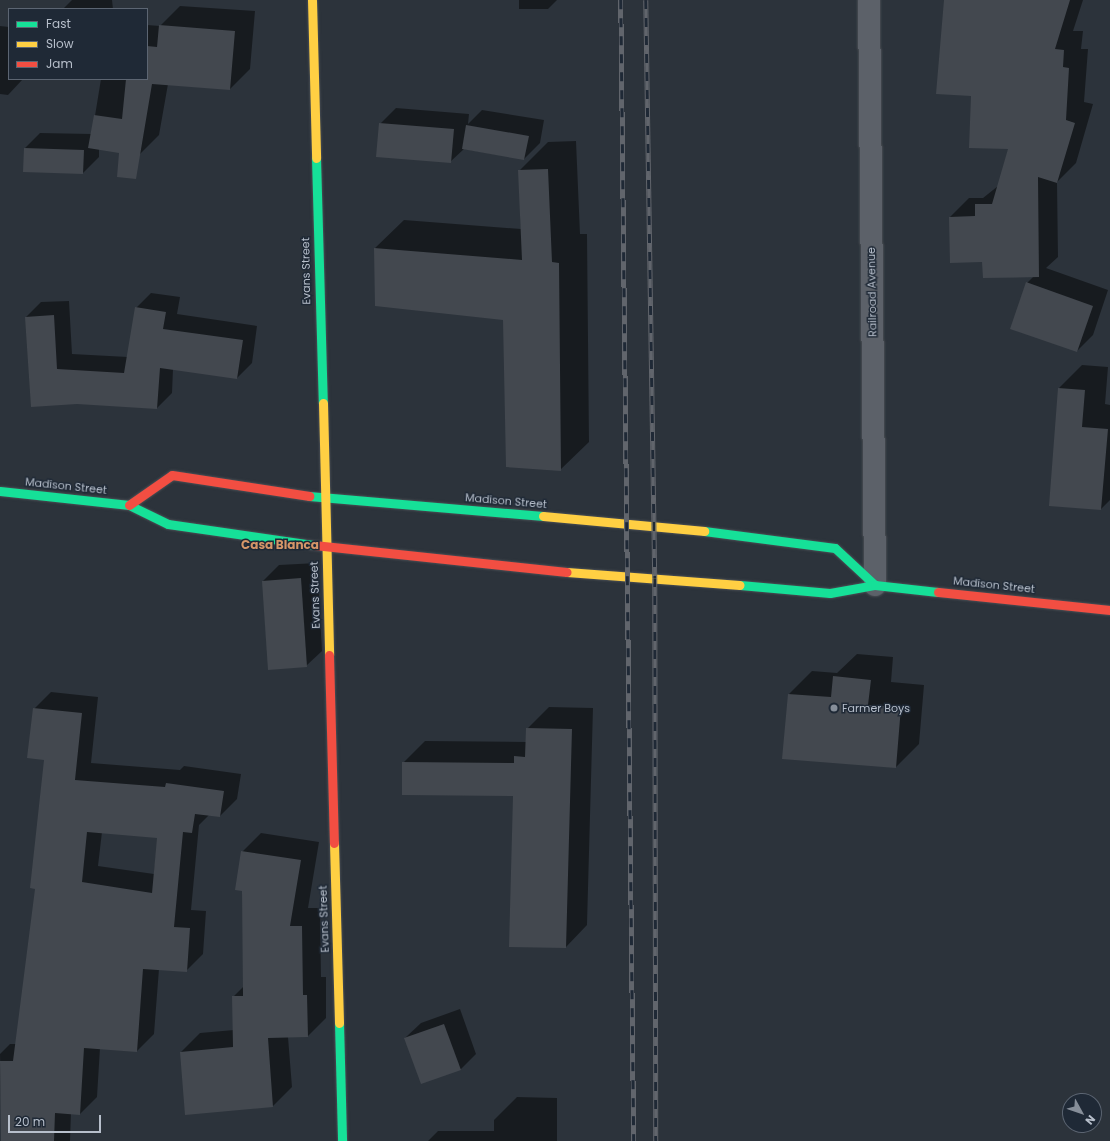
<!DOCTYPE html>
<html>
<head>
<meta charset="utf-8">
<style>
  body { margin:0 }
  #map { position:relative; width:1110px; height:1141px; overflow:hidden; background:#2c333b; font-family:Poppins,sans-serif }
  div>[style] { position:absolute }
  .shadow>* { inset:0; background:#0007 }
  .building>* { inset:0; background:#43484f }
  .roads { filter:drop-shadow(0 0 1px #4a4f55) drop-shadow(0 0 1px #4a4f55) }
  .street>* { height:22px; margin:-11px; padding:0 11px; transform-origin:11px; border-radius:11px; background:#5c6169 }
  .fast>* { height:9px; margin:-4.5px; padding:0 4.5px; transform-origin:4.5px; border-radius:4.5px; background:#16e098 }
  .slow>* { height:9px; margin:-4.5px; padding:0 4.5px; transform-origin:4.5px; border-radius:4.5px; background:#ffcf43 }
  .jam>* { height:9px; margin:-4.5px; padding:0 4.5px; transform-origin:4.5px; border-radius:4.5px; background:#f24e42 }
  .rail>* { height:4.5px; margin-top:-2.25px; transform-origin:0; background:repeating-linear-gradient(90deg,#1f2936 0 9px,#61656c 0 18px); box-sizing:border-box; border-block:1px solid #61656c }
  .dots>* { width:11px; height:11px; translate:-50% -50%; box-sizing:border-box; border:2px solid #1f2936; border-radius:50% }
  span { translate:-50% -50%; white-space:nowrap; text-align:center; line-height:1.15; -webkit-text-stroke:3px #1f2936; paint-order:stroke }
  .street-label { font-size:11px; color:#b7bfcb }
  .poi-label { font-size:11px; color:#b7bfcb }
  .left { translate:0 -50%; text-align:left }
  .neighbourhood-label { font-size:12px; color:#d59668; font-weight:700 }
  .legend { position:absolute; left:8px; top:8px; width:140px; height:72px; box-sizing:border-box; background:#1f2936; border:1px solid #5c6572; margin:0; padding:5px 7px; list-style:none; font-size:12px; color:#b7bfcb }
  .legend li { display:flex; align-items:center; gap:8px; height:20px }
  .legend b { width:20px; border:1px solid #5c6572 }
  .north { position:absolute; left:1062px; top:1093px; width:40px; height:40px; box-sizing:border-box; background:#1f2936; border:1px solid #5c6572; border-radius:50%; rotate:130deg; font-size:11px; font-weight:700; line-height:16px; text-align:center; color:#b7bfcb }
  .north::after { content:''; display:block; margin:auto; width:14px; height:18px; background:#868e99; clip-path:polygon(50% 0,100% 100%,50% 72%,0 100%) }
  .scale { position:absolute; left:8px; top:1115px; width:93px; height:18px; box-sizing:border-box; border:2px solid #b7bfcb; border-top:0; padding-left:5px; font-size:12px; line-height:14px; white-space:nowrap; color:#b7bfcb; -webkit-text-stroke:3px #1f2936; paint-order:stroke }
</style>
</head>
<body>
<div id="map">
  <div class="shadow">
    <i style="clip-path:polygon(72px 0,112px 0,113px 9px,63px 9px)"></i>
    <i style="clip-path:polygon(519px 0,557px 0,548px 9px,519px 9px)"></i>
    <i style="clip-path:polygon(945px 0,1083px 0,1073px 31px,1083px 31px,1081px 49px,1088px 49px,1084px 102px,1093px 104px,1076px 163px,1057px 182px,1058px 257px,1046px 268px,1108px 290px,1093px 335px,1077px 351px,1027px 283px,1034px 276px,983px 261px,950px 217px,969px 198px,983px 198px,998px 186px,1009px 148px,972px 95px)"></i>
    <i style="clip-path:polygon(180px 6px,255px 11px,250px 69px,230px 89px,168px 84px,159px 135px,139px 155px,99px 148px,99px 157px,83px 173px,25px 148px,40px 133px,92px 134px,101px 79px,147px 79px,147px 25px,160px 26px)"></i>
    <i style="clip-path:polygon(0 26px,9px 27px,9px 79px,23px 79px,8px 95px,0 94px)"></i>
    <i style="clip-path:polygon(396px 108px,469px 114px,468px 124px,482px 110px,544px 120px,540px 143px,524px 159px,464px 149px,450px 162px,380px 124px)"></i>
    <i style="clip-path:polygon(576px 141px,580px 234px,587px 234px,589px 442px,560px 470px,504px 319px,375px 248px,404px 220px,521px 229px,519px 171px,548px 142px)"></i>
    <i style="clip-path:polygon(151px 293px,180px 297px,177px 314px,257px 326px,252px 363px,237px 378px,173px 369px,172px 393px,157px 408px,77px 403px,26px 317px,41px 302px,69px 301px,72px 354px,128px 357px,136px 308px)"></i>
    <i style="clip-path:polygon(1082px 365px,1108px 367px,1105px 404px,1110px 405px,1110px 500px,1101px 509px,1059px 388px)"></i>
    <i style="clip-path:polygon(317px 563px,322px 651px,306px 666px,263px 581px,279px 565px)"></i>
    <i style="clip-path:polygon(857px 654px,893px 657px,891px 682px,924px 685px,919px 744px,896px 767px,789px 694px,812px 671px,837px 673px)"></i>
    <i style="clip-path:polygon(evenodd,51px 692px,98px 697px,91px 763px,180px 770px,184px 766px,241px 774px,237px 799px,220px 816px,209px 815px,199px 825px,191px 910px,206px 911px,203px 954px,186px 971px,159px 969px,154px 1034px,137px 1051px,100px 1048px,97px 1097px,80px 1114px,71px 1113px,70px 1141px,2px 1141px,0 1054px,10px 1044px,16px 1044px,37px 888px,45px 759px,34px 709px,51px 692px,102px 832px,158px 837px,154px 874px,98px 866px,102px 832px)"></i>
    <i style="clip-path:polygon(549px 707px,593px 708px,587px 925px,566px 947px,514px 795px,403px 763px,425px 741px,527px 742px,527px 729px)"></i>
    <i style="clip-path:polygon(261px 833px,319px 842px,308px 908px,320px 908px,321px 977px,326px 977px,326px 1018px,308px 1036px,288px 1037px,292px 1087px,273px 1106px,181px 1052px,200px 1033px,234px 1030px,233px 997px,244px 986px,242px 852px)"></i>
    <i style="clip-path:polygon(460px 1009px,476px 1054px,460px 1070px,405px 1038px,421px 1023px)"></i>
    <i style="clip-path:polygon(517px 1097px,557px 1098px,557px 1141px,428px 1141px,438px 1131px,494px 1131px,494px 1120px)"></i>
  </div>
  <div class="building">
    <i style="clip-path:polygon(944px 0,1070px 0,1055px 49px,1064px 50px,1063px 67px,1069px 68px,1066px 120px,1075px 123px,1057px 183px,1038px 177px,1039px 277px,983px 278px,982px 262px,950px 263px,949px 217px,975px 216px,975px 204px,992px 204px,1008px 149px,969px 148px,971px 96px,936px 94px)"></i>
    <i style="clip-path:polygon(159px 25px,235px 31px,230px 90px,152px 84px,136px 179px,117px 177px,119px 153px,88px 148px,94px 115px,122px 119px,126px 79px,147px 79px,147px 46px,157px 47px)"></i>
    <i style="clip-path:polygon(379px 123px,454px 129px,451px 163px,376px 157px)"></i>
    <i style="clip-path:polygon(466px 125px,529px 136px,524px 160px,462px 149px)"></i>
    <i style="clip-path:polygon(24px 148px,84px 150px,83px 174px,23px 172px)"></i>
    <i style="clip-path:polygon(548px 169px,552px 262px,559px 263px,561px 471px,506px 467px,503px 320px,375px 306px,374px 248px,522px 260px,518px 170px)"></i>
    <i style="clip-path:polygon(1026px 282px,1093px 306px,1077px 352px,1010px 329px)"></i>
    <i style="clip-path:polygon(135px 307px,166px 312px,163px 329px,243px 340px,237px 379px,160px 368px,157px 409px,77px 404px,31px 407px,25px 317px,54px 315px,57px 369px,124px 373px)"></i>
    <i style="clip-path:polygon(1058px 388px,1085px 390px,1082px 427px,1108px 429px,1101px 510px,1049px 506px)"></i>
    <i style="clip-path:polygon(301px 578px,307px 667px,268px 670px,262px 581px)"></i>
    <i style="clip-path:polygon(833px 676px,871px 680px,868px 705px,901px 707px,896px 768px,782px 759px,788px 694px,831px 697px)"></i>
    <i style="clip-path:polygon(evenodd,33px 708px,82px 713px,75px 780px,165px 787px,166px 783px,224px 791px,220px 817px,195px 814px,192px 833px,183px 832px,174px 927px,190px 928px,187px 972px,143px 969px,137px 1052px,84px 1048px,80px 1115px,55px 1113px,54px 1141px,1px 1141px,0 1061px,13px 1061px,35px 889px,30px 888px,44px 760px,27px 758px,33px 708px,87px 832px,157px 838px,152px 893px,82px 882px,87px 832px)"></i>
    <i style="clip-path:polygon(526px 728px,572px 729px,566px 948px,509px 947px,513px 796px,402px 795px,402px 762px,514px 763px,514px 756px,525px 757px)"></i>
    <i style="clip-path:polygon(241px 851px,301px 860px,290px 926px,302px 926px,303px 995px,307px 995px,308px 1037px,268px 1038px,273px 1107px,185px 1115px,180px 1052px,233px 1047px,232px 996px,243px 996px,242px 891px,235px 890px)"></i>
    <i style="clip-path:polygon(444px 1024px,461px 1070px,421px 1084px,404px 1038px)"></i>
  </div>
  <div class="roads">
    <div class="street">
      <i style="left:869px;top:0;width:585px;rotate:89.41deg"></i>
    </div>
    <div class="fast">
      <i style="left:316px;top:158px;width:245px;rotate:88.4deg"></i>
      <i style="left:0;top:491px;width:130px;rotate:6.2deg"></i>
      <i style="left:129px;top:505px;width:43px;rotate:26deg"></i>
      <i style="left:168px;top:524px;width:148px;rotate:8.2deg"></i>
      <i style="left:309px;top:496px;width:235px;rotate:4.9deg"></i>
      <i style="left:704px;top:531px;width:132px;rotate:7.4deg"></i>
      <i style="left:835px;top:548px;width:54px;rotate:42.8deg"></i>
      <i style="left:740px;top:585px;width:90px;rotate:5.1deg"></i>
      <i style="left:830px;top:593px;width:46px;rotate:-10.1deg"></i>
      <i style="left:875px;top:585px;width:63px;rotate:6.3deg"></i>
      <i style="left:339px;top:1023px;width:118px;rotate:88.5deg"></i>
    </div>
    <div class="slow">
      <i style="left:312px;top:0;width:158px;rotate:88.5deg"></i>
      <i style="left:323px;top:403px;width:252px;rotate:88.6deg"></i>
      <i style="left:543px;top:516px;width:162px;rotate:5.3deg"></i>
      <i style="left:567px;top:572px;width:173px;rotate:4.3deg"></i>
      <i style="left:334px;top:843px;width:180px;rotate:88.4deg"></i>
    </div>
    <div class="jam">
      <i style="left:129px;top:505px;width:52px;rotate:-34.9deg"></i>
      <i style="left:172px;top:475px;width:139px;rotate:8.7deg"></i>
      <i style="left:314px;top:545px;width:254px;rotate:6.1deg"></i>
      <i style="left:938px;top:592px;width:173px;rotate:6deg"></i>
      <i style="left:329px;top:655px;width:188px;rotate:88.5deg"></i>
    </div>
  </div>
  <div class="rail">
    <i style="left:621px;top:0;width:1141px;rotate:89.35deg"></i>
    <i style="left:646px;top:0;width:578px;rotate:89.11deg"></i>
    <i style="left:655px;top:578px;width:563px;rotate:89.9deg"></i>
  </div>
  <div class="dots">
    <i style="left:834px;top:708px;background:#868e99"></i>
  </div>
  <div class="street-label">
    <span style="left:306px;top:271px;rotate:-91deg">Evans Street</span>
    <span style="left:872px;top:292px;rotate:-91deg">Railroad Avenue</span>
    <span style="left:66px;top:486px;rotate:6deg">Madison Street</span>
    <span style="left:506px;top:501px;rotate:5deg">Madison Street</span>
    <span style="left:994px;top:585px;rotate:6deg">Madison Street</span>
    <span style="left:315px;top:595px;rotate:-92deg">Evans Street</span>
    <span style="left:324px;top:919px;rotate:-92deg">Evans Street</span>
  </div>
  <div class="poi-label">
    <span class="left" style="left:842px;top:708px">Farmer Boys</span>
  </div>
  <div class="neighbourhood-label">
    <span style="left:280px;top:545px">Casa Blanca</span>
  </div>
  <ul class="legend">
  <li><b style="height:5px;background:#16e098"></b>Fast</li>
  <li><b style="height:5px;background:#ffcf43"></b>Slow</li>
  <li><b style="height:5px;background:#f24e42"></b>Jam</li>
  </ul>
  <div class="north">N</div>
  <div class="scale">20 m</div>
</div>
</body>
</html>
